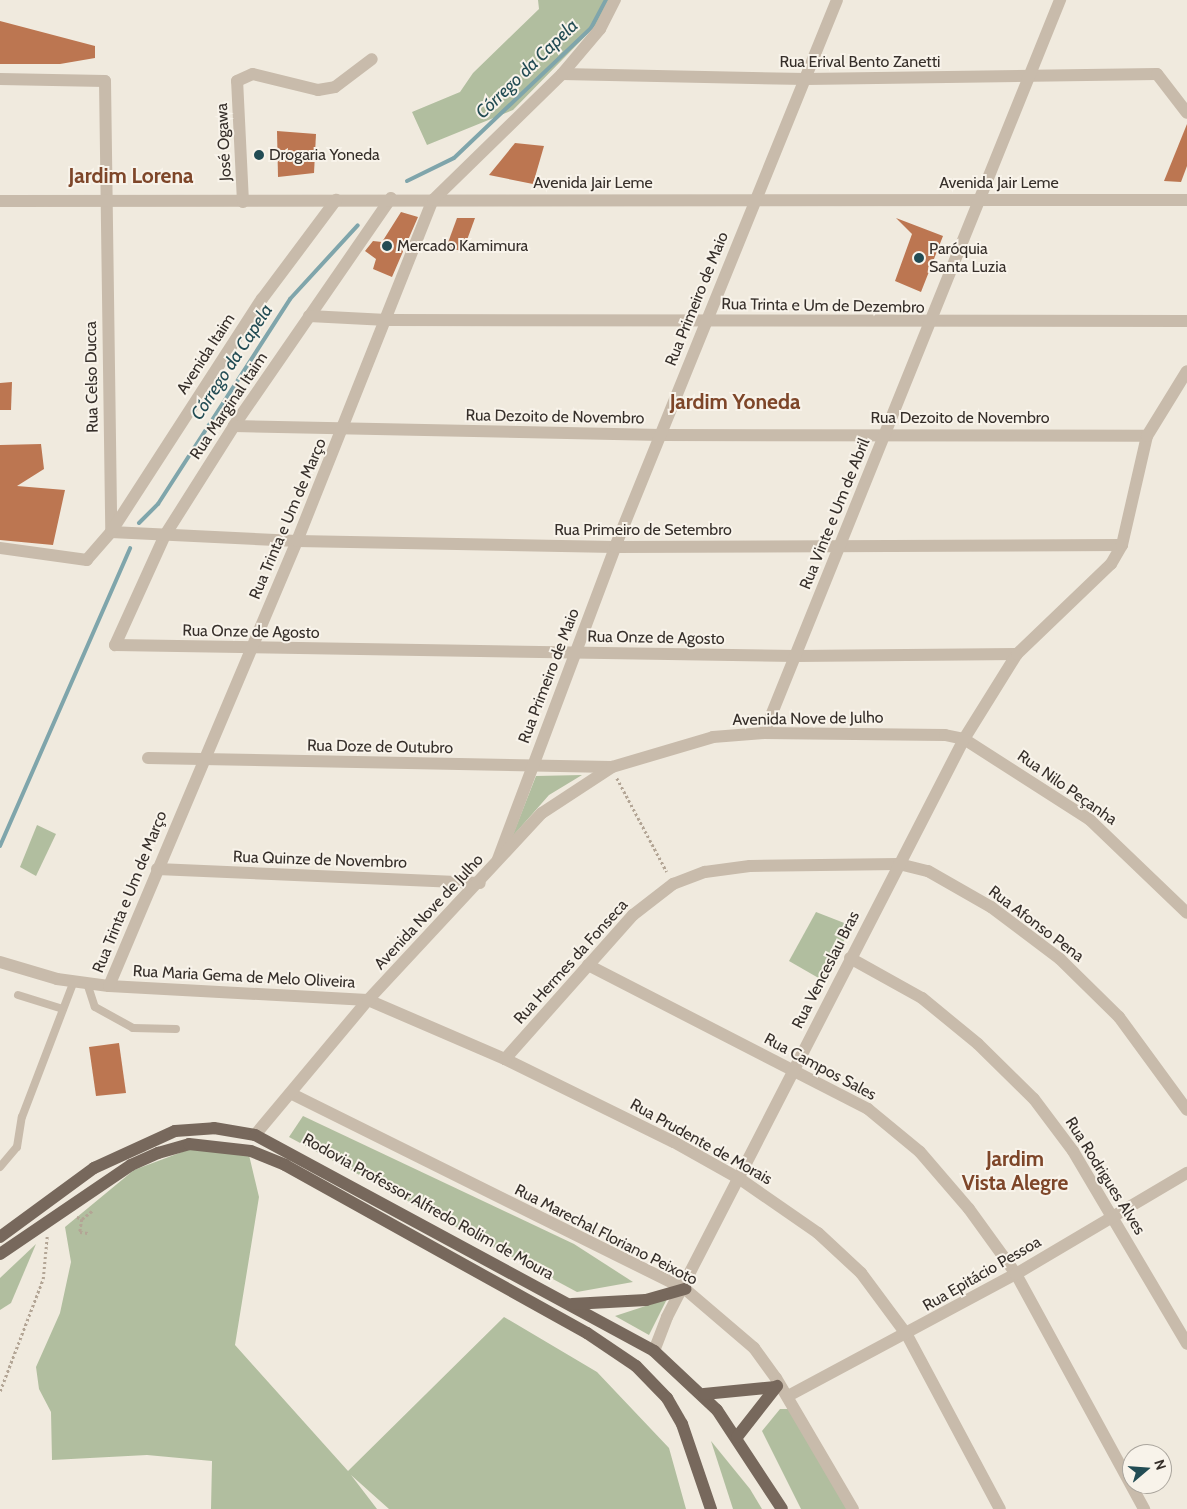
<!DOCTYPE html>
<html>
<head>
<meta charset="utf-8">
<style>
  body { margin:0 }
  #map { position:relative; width:1187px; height:1509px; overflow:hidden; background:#f0eade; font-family:Cabin,sans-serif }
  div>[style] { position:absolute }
  .green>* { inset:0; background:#b1be9f }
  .stream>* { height:4px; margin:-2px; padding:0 2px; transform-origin:2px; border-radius:2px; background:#7fa5ab }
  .building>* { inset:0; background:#bc7651 }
  .path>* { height:2.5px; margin-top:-1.25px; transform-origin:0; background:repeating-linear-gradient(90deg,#b3a595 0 2.5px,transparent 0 5px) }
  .service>* { height:8px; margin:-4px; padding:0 4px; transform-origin:4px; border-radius:4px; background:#c8bbab }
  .minor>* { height:12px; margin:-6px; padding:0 6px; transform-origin:6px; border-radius:6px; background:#c8bbab }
  .primary>* { height:12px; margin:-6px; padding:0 6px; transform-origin:6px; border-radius:6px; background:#77685c }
  .dots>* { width:14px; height:14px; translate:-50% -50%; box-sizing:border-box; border:2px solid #f8f3ea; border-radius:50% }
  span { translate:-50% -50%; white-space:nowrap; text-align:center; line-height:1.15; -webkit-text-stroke:4px #f8f3ea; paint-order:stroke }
  .street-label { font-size:16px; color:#362f2a }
  .poi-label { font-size:16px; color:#362f2a }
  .left { translate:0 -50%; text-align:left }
  .water-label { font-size:18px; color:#224c54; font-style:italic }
  .district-label { font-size:21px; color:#7e4629; font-weight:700 }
  .north { position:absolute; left:1122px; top:1444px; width:50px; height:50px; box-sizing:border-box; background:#f8f3ea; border:1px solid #aaa59d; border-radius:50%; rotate:72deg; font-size:14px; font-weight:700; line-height:20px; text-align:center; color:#362f2a }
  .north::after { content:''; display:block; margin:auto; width:18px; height:22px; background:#224c54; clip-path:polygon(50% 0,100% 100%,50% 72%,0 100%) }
</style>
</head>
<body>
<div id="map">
  <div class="green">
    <i style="clip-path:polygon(538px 0,615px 0,611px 10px,513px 110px,427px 145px,412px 112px,460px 92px,473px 73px,539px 9px)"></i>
    <i style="clip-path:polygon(582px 775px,549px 795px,512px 837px,536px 776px)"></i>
    <i style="clip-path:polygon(37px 825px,56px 834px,36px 876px,20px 867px)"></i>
    <i style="clip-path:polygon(816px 912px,852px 926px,822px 980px,789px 961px)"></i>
    <i style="clip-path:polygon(303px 1116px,574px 1244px,633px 1282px,577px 1292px,289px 1137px)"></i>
    <i style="clip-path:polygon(190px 1149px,249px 1155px,259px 1197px,235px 1345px,348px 1471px,504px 1317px,597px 1372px,669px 1448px,686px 1509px,389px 1509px,351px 1475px,377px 1509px,211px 1509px,212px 1461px,147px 1455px,52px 1460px,51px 1412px,39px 1389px,36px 1367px,60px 1313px,71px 1262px,65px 1227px,134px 1170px)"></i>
    <i style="clip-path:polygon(36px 1244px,11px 1303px,0 1310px,0 1278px)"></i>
    <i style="clip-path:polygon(667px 1299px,649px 1335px,615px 1316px)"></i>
    <i style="clip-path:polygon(780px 1409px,794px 1409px,851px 1509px,801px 1509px,762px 1431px)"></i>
    <i style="clip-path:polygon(711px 1441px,750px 1489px,762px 1509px,733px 1509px)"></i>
  </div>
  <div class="stream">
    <i style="left:407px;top:181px;width:52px;rotate:-26.1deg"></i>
    <i style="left:454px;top:158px;width:189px;rotate:-43.5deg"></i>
    <i style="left:591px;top:28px;width:32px;rotate:-62deg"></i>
    <i style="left:139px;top:523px;width:27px;rotate:-45deg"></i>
    <i style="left:158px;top:504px;width:244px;rotate:-57.2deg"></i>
    <i style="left:290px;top:299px;width:100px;rotate:-47.4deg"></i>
    <i style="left:0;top:846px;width:325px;rotate:-66.4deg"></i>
  </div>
  <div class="building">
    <i style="clip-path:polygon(0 21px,95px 46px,95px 58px,60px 64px,0 64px)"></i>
    <i style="clip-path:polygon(1187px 124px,1187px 166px,1181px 182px,1164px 181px)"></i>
    <i style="clip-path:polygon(277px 131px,316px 134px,314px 173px,278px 177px)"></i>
    <i style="clip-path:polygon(515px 143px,544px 146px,533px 184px,489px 175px)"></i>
    <i style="clip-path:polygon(401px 212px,418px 217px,392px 277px,373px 269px,376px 259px,365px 251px,373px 241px,382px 242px)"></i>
    <i style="clip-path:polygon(457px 218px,475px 218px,463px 251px,446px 248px)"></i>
    <i style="clip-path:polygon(896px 218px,943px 236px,921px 292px,895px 281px,912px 234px)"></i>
    <i style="clip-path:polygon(12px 382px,11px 410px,0 410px,0 383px)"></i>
    <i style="clip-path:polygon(41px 444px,44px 469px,17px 486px,65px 490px,53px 545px,0 540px,0 445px)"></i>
    <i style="clip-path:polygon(119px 1043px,126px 1093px,96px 1096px,89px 1047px)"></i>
  </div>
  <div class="path">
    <i style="left:617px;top:778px;width:106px;rotate:62deg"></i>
    <i style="left:77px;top:1217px;width:5px;rotate:22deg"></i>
    <i style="left:82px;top:1219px;width:13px;rotate:-39deg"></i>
    <i style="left:82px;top:1219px;width:13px;rotate:99deg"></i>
    <i style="left:80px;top:1232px;width:8px;rotate:7deg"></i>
    <i style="left:0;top:1391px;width:120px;rotate:-69deg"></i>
    <i style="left:43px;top:1279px;width:43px;rotate:-84.7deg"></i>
  </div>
  <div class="service">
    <i style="left:87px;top:983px;width:25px;rotate:72deg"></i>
    <i style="left:95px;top:1007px;width:43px;rotate:28.9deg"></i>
    <i style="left:133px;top:1028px;width:43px;rotate:1.3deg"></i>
    <i style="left:18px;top:995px;width:47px;rotate:17.3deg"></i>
    <i style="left:0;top:1167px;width:26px;rotate:-50deg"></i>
    <i style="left:17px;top:1147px;width:30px;rotate:-81deg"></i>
    <i style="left:22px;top:1117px;width:146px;rotate:-69.1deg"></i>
  </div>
  <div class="minor">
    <i style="left:562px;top:74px;width:244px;rotate:1.2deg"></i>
    <i style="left:806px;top:79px;width:351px;rotate:-0.8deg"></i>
    <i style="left:1157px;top:74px;width:49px;rotate:52.4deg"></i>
    <i style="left:0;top:79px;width:105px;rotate:1.1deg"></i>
    <i style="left:105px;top:81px;width:451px;rotate:89.2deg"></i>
    <i style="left:111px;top:532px;width:37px;rotate:131deg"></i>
    <i style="left:87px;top:560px;width:88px;rotate:-172.1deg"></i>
    <i style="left:391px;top:198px;width:277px;rotate:124.6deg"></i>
    <i style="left:234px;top:426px;width:129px;rotate:122.3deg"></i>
    <i style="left:165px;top:535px;width:121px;rotate:114.4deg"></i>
    <i style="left:115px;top:645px;width:681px;rotate:0.93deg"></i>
    <i style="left:796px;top:656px;width:221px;rotate:-0.5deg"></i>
    <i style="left:0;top:201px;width:1187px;rotate:-0.05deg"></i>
    <i style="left:243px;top:202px;width:121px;rotate:-92.8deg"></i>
    <i style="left:237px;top:81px;width:17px;rotate:-24deg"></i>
    <i style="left:253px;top:74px;width:67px;rotate:13.8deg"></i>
    <i style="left:318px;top:90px;width:17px;rotate:-10deg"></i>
    <i style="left:335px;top:87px;width:46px;rotate:-37.1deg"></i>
    <i style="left:309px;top:316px;width:78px;rotate:2.9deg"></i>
    <i style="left:387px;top:320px;width:800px;rotate:0.07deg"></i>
    <i style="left:234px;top:426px;width:427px;rotate:1.2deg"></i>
    <i style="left:661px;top:435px;width:486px;rotate:0.1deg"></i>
    <i style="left:111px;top:532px;width:186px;rotate:2.8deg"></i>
    <i style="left:297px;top:541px;width:318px;rotate:1.1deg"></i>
    <i style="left:615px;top:547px;width:507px;rotate:-0.23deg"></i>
    <i style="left:111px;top:532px;width:278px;rotate:-57.1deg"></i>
    <i style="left:262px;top:299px;width:124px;rotate:-53.2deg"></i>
    <i style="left:764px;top:733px;width:791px;rotate:-68.01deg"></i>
    <i style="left:148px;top:758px;width:463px;rotate:1.1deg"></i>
    <i style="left:498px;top:859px;width:333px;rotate:-69.4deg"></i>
    <i style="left:615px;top:547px;width:590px;rotate:-67.91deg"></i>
    <i style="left:157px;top:869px;width:323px;rotate:2.5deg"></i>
    <i style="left:850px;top:958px;width:82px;rotate:29.1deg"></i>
    <i style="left:922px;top:998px;width:72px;rotate:39.4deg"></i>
    <i style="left:978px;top:1044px;width:78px;rotate:44.5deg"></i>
    <i style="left:1034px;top:1099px;width:65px;rotate:53.1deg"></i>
    <i style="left:1073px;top:1151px;width:224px;rotate:59.4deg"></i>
    <i style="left:0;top:962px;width:59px;rotate:16.6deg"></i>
    <i style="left:57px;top:979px;width:52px;rotate:7.7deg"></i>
    <i style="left:109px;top:986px;width:259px;rotate:3.1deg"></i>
    <i style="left:368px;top:1000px;width:149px;rotate:23.3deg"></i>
    <i style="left:505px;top:1059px;width:188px;rotate:26.2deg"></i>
    <i style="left:674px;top:1142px;width:76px;rotate:29.3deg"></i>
    <i style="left:740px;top:1179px;width:95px;rotate:34.7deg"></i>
    <i style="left:818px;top:1233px;width:59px;rotate:42.9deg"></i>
    <i style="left:861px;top:1273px;width:77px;rotate:53.4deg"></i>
    <i style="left:907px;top:1335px;width:197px;rotate:61.9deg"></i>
    <i style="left:588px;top:965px;width:315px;rotate:27.2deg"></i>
    <i style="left:868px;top:1109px;width:67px;rotate:39.6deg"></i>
    <i style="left:920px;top:1152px;width:75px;rotate:49.3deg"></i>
    <i style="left:969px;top:1209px;width:80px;rotate:54.1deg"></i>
    <i style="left:1016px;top:1274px;width:268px;rotate:61.4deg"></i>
    <i style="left:109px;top:986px;width:483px;rotate:-67.1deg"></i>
    <i style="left:297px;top:541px;width:367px;rotate:-68.3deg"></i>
    <i style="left:433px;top:200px;width:180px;rotate:-44.3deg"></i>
    <i style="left:562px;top:74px;width:59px;rotate:-49.8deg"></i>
    <i style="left:600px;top:29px;width:33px;rotate:-63deg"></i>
    <i style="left:505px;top:1059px;width:193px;rotate:-48.4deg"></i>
    <i style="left:633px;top:915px;width:51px;rotate:-37.8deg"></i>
    <i style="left:673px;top:884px;width:34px;rotate:-21deg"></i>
    <i style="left:705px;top:872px;width:45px;rotate:-7.6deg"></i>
    <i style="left:750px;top:866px;width:149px;rotate:-0.8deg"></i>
    <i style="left:899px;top:864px;width:30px;rotate:14deg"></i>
    <i style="left:928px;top:871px;width:73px;rotate:29.7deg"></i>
    <i style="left:991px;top:907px;width:86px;rotate:37deg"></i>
    <i style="left:1060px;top:959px;width:83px;rotate:44.5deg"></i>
    <i style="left:1119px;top:1017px;width:115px;rotate:53.8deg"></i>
    <i style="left:292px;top:1094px;width:439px;rotate:26.4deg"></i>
    <i style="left:685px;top:1289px;width:91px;rotate:40.5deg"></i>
    <i style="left:754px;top:1348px;width:37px;rotate:54deg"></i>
    <i style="left:776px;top:1378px;width:152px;rotate:59.6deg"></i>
    <i style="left:255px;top:1135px;width:176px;rotate:-50.1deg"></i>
    <i style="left:368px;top:1000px;width:255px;rotate:-47.1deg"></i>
    <i style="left:542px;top:813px;width:84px;rotate:-33.3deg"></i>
    <i style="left:612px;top:767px;width:105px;rotate:-16.5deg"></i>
    <i style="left:713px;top:737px;width:51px;rotate:-4.5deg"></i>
    <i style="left:764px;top:733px;width:181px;rotate:0.6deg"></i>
    <i style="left:945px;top:735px;width:19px;rotate:12deg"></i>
    <i style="left:964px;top:739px;width:150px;rotate:32.7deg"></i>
    <i style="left:1090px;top:820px;width:134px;rotate:43.8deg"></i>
    <i style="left:654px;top:1351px;width:36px;rotate:-69deg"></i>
    <i style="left:667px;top:1317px;width:650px;rotate:-62.8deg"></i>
    <i style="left:964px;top:739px;width:100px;rotate:-58.1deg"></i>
    <i style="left:1017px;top:654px;width:130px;rotate:-43.8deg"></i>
    <i style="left:1111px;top:564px;width:22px;rotate:-60deg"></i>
    <i style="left:1122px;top:545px;width:112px;rotate:-77.1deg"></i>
    <i style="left:1147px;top:436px;width:76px;rotate:-58.4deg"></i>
    <i style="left:788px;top:1396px;width:259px;rotate:-28.2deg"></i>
    <i style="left:1016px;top:1274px;width:199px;rotate:-30.6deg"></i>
  </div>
  <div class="primary">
    <i style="left:0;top:1237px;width:117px;rotate:-36.3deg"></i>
    <i style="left:94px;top:1168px;width:89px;rotate:-24.6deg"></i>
    <i style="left:175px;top:1131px;width:39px;rotate:-4deg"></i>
    <i style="left:214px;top:1128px;width:42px;rotate:9.7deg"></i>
    <i style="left:255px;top:1135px;width:454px;rotate:28.4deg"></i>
    <i style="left:654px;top:1351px;width:86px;rotate:43.1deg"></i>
    <i style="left:717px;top:1410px;width:118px;rotate:56.7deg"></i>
    <i style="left:0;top:1254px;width:158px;rotate:-34.2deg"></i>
    <i style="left:131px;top:1165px;width:30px;rotate:-24deg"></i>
    <i style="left:158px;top:1153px;width:32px;rotate:-16deg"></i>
    <i style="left:189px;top:1144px;width:62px;rotate:6.4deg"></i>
    <i style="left:251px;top:1151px;width:37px;rotate:22deg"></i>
    <i style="left:285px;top:1165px;width:346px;rotate:29.1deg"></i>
    <i style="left:587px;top:1333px;width:59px;rotate:34deg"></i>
    <i style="left:636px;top:1366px;width:45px;rotate:45.9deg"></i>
    <i style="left:667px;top:1398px;width:30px;rotate:60deg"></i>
    <i style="left:682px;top:1424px;width:90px;rotate:71.2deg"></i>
    <i style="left:572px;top:1304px;width:74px;rotate:-3.1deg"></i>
    <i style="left:646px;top:1300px;width:41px;rotate:-15.8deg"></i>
    <i style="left:704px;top:1394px;width:72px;rotate:-5.6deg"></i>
    <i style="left:737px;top:1437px;width:65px;rotate:-51.9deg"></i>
  </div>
  <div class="dots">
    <i style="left:259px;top:155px;background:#224c54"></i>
    <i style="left:387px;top:246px;background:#224c54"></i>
    <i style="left:919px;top:258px;background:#224c54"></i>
  </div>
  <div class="street-label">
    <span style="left:860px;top:62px">Rua Erival Bento Zanetti</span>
    <span style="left:224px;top:142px;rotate:-93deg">José Ogawa</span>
    <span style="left:593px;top:183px">Avenida Jair Leme</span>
    <span style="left:999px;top:183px">Avenida Jair Leme</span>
    <span style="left:697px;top:299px;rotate:-68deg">Rua Primeiro de Maio</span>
    <span style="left:823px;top:306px;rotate:1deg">Rua Trinta e Um de Dezembro</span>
    <span style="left:206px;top:354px;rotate:-57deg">Avenida Itaim</span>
    <span style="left:92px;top:377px;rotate:-91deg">Rua Celso Ducca</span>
    <span style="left:229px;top:406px;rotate:-56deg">Rua Marginal Itaim</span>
    <span style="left:555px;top:417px;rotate:1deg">Rua Dezoito de Novembro</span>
    <span style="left:960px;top:418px">Rua Dezoito de Novembro</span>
    <span style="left:835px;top:514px;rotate:-68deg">Rua Vinte e Um de Abril</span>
    <span style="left:288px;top:519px;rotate:-67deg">Rua Trinta e Um de Março</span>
    <span style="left:643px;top:530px">Rua Primeiro de Setembro</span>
    <span style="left:251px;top:632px;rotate:1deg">Rua Onze de Agosto</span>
    <span style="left:656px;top:638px;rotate:1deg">Rua Onze de Agosto</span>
    <span style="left:549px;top:676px;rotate:-69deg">Rua Primeiro de Maio</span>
    <span style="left:808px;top:719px;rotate:-1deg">Avenida Nove de Julho</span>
    <span style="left:380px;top:747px;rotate:1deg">Rua Doze de Outubro</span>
    <span style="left:1067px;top:788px;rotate:35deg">Rua Nilo Peçanha</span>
    <span style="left:320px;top:860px;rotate:2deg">Rua Quinze de Novembro</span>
    <span style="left:130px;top:892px;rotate:-68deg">Rua Trinta e Um de Março</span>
    <span style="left:429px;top:912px;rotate:-47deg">Avenida Nove de Julho</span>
    <span style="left:1036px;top:924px;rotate:37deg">Rua Afonso Pena</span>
    <span style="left:571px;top:962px;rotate:-48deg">Rua Hermes da Fonseca</span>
    <span style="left:826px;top:970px;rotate:-63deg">Rua Venceslau Bras</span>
    <span style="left:244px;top:977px;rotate:3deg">Rua Maria Gema de Melo Oliveira</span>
    <span style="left:820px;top:1067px;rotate:28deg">Rua Campos Sales</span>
    <span style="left:701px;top:1142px;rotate:29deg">Rua Prudente de Morais</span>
    <span style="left:1105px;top:1176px;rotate:58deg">Rua Rodrigues Alves</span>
    <span style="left:428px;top:1207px;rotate:29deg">Rodovia Professor Alfredo Rolim de Moura</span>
    <span style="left:606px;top:1235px;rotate:27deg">Rua Marechal Floriano Peixoto</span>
    <span style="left:982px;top:1274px;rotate:-30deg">Rua Epitácio Pessoa</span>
  </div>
  <div class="poi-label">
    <span class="left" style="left:269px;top:155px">Drogaria Yoneda</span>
    <span class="left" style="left:397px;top:246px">Mercado Kamimura</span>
    <span class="left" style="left:929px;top:258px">Paróquia<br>Santa Luzia</span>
  </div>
  <div class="water-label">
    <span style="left:527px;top:69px;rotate:-44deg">Córrego da Capela</span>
    <span style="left:232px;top:362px;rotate:-57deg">Córrego da Capela</span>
  </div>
  <div class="district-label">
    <span style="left:131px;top:176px">Jardim Lorena</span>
    <span style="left:735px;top:402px">Jardim Yoneda</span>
    <span style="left:1015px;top:1171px">Jardim<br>Vista Alegre</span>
  </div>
  <div class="north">N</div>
</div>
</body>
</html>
